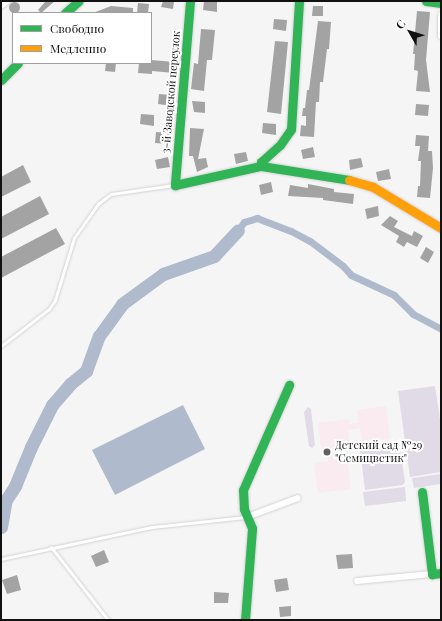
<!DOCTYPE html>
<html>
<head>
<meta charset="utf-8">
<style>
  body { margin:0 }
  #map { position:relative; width:442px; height:621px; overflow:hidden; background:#f5f5f6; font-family:"Playfair Display",serif }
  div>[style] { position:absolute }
  .education>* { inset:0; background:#f9ebef }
  .green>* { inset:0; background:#e0dbe6 }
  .water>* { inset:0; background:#b0bacd }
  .canal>* { height:7px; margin:-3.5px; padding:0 3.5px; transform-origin:3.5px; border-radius:3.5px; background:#b0bacd }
  .river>* { height:13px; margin:-6.5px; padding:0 6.5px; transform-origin:6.5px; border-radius:6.5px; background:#b0bacd }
  .building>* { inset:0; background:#a4a3a4 }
  .round { border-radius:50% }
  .roads { filter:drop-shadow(0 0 1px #d2d2d3) drop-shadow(0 0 1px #d2d2d3) }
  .lane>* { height:3px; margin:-1.5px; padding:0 1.5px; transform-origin:1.5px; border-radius:1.5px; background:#fefefe }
  .street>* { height:6px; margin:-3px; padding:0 3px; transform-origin:3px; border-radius:3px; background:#fefefe }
  .fast>* { height:9px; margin:-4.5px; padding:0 4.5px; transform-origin:4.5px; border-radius:4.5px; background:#30b455 }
  .slow>* { height:9px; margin:-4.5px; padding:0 4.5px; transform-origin:4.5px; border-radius:4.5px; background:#ff9f0a }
  .dots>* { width:11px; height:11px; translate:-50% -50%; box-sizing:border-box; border:2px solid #fff; border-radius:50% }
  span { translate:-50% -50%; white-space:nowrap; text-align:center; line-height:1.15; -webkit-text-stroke:4px #fff; paint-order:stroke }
  .street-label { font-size:11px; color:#121112 }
  .poi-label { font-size:11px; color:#121112 }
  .left { translate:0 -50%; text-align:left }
  .frame { position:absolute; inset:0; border:2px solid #121112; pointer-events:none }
  .legend { position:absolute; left:12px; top:12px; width:140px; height:52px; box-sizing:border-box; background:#fff; border:1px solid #a0a0a0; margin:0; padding:5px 7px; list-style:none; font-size:12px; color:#121112 }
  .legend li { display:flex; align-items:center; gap:8px; height:20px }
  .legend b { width:20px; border:1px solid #a0a0a0 }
  .north { position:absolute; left:390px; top:12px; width:40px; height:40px; -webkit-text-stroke:3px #fff; paint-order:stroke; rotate:309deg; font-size:11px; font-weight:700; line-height:16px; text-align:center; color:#121112 }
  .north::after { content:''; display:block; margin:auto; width:14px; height:18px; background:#121112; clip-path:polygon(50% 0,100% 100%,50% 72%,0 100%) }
</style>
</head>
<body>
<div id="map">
  <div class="education">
    <i style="clip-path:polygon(386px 406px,390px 439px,362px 442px,360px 428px,348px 430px,350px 447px,332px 450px,333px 460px,347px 458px,351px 489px,318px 493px,314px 463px,328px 461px,327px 454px,322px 455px,318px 423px,349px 419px,349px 424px,358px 423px,357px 410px)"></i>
  </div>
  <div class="green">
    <i style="clip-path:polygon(435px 386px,441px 426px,441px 472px,410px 477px,398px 391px)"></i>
    <i style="clip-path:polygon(308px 407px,311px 409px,315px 445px,312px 448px,309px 446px,304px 412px)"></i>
    <i style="clip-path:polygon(399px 442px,405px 482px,403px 485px,365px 490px,360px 450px,363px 447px)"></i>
    <i style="clip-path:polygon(441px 474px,441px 484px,414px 488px,412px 478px)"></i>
    <i style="clip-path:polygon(405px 487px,406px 501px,365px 506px,363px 492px)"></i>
  </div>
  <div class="water">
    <i style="clip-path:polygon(183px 405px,205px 449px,115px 495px,92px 450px)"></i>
  </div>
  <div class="canal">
    <i style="left:238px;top:230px;width:10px;rotate:-53deg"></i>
    <i style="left:244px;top:222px;width:14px;rotate:-17deg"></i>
    <i style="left:257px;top:218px;width:36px;rotate:21deg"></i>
    <i style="left:291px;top:231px;width:21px;rotate:28deg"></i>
    <i style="left:310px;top:241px;width:41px;rotate:37.1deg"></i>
    <i style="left:343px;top:266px;width:12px;rotate:48deg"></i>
    <i style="left:351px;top:275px;width:47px;rotate:24.9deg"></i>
    <i style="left:394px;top:295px;width:27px;rotate:45deg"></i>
    <i style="left:413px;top:314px;width:32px;rotate:28deg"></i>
  </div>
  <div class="river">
    <i style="left:1px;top:527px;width:27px;rotate:-80deg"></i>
    <i style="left:6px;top:500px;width:17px;rotate:-57deg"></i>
    <i style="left:15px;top:486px;width:42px;rotate:-67.7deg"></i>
    <i style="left:31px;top:447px;width:47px;rotate:-63.4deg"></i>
    <i style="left:52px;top:405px;width:28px;rotate:-49deg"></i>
    <i style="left:70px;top:384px;width:21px;rotate:-39deg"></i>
    <i style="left:86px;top:371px;width:37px;rotate:-70deg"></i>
    <i style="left:99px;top:336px;width:39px;rotate:-54deg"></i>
    <i style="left:122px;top:304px;width:51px;rotate:-36.2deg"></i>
    <i style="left:163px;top:274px;width:54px;rotate:-19.4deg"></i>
    <i style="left:214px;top:256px;width:35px;rotate:-47deg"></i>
  </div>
  <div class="building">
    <i style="clip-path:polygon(46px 1px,55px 1px,41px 13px,38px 10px)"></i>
    <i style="clip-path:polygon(163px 1px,174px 1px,173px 9px,161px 7px)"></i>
    <i style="clip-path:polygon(204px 1px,217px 1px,217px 12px,203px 10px)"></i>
    <i class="round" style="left:8.5px;top:1.5px;width:11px;height:11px"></i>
    <i style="clip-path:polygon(138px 3px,149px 4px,148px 13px,137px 13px)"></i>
    <i style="clip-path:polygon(111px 6px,133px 8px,133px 13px,93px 13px)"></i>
    <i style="clip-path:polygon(313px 6px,323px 6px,323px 16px,312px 16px)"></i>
    <i style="clip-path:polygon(417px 11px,430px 12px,426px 60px,430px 92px,416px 91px,418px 71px,414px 70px,415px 54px,413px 54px)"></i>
    <i style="clip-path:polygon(274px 19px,287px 20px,286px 31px,273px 29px)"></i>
    <i style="clip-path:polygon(318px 21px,331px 22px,329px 49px,327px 49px,323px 82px,320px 82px,319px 102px,316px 102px,314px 137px,300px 136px,301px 125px,306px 126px,306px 116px,302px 116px,303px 108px,305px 108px,307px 90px,309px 90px)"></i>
    <i style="clip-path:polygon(201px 29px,215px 30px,212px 60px,207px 60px,204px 91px,191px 89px,194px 63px,198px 64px)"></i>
    <i style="clip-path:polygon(275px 41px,288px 42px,281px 114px,267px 112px)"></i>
    <i style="clip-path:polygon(151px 60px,175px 62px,174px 73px,152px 71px,152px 74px,138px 73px,139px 63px,151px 63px)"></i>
    <i style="clip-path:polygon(106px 63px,116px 63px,115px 72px,105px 71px)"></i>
    <i style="clip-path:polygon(159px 94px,172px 95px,172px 106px,158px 104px)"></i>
    <i style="clip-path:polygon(192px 101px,205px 102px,205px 113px,194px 112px)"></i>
    <i style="clip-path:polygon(416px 104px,429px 105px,428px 116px,415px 115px)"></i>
    <i style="clip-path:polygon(141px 114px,154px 115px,154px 126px,140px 124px)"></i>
    <i style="clip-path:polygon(263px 123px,276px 124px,276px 135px,262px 133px)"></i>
    <i style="clip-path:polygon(190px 128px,204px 129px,198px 159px,206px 158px,208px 167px,197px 172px,193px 156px,189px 156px)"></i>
    <i style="clip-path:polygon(156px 132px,169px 133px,168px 144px,155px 143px)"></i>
    <i style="clip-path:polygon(416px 135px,429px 136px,428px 151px,432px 151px,433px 168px,430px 198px,417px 197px,418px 186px,420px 186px,421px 161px,418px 161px,420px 146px,415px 146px)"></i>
    <i style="clip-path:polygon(313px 147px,315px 157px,303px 159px,301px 150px)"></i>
    <i style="clip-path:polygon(246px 152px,248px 161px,236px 164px,234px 154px)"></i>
    <i style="clip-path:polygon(168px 157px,170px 167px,157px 169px,155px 160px)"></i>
    <i style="clip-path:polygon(361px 158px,363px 167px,350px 170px,349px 160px)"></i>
    <i style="clip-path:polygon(23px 165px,31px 182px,1px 197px,1px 177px)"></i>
    <i style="clip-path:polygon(389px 169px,391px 179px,378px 181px,376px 172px)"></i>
    <i style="clip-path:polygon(271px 182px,273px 192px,261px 195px,259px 185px)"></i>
    <i style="clip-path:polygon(308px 184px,334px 189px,334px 192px,354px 194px,353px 204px,323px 200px,323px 198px,288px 196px,290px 185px,308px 188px)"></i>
    <i style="clip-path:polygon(40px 196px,49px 214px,1px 239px,1px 217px)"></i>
    <i style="clip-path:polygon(378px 206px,379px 216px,367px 219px,365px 209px)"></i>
    <i style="clip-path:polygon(390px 216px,398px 221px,394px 227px,412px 236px,414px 231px,423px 236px,417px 247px,407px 242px,404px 247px,396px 242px,399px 236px,381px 225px)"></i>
    <i style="clip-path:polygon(56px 228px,65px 244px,1px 278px,1px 257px)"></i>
    <i style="clip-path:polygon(426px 247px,434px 252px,428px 263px,420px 258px)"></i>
    <i style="clip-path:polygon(104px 550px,109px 562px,96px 567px,91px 556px)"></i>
    <i style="clip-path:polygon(352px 554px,353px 568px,338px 569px,336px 555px)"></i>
    <i style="clip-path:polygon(17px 575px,21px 590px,7px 594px,2px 580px)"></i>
    <i style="clip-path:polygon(287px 578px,289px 590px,276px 592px,274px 580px)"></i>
    <i style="clip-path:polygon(214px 592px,229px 593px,228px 603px,214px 603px)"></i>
    <i style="clip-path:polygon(291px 606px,291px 616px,280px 617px,279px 607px)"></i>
  </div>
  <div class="roads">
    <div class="lane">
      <i style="left:1px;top:346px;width:61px;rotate:-37.6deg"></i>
      <i style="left:49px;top:309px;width:11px;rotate:-56deg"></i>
      <i style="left:55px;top:300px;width:65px;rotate:-73deg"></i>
      <i style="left:74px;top:238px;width:42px;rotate:-54.8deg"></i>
      <i style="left:98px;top:204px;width:16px;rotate:-38deg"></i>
      <i style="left:111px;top:194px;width:64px;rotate:-8.1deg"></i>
      <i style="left:51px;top:547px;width:93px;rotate:52deg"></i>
      <i style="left:1px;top:559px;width:154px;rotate:-12deg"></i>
      <i style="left:152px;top:527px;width:94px;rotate:-6.1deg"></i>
    </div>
    <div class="street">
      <i style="left:1px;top:6px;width:8px;rotate:-40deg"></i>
      <i style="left:441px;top:15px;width:21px;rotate:90deg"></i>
      <i style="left:247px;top:517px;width:54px;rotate:-20.4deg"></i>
      <i style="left:357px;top:581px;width:75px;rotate:-5.3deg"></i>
    </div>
    <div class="fast">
      <i style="left:190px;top:1px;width:185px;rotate:94.7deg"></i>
      <i style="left:175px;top:185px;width:88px;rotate:-12.5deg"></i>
      <i style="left:261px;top:166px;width:89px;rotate:9deg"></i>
      <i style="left:426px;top:1px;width:15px;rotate:8deg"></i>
      <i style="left:65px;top:13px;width:18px;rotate:-41deg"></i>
      <i style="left:1px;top:80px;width:24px;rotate:-45deg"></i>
      <i style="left:261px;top:166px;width:4px;rotate:-90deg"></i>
      <i style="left:261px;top:162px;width:25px;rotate:-42deg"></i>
      <i style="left:280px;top:145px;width:19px;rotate:-55deg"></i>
      <i style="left:291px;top:129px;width:128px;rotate:-86.4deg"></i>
      <i style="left:422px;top:492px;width:83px;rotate:83deg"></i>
      <i style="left:432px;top:574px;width:9px;rotate:-6deg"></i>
      <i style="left:245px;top:620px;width:92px;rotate:-85.6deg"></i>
      <i style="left:252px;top:528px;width:21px;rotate:-113deg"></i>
      <i style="left:244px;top:509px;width:19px;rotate:-93deg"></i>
      <i style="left:243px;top:490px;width:115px;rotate:-66.3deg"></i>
    </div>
    <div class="slow">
      <i style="left:349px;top:180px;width:25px;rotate:16deg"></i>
      <i style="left:373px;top:187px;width:79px;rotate:31.1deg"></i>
    </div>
  </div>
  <div class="dots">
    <i style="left:327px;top:452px;background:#616162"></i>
  </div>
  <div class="street-label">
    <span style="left:171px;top:92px;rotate:-85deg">3-й Заводской переулок</span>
  </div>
  <div class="poi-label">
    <span class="left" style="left:335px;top:452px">Детский сад №29<br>"Семицветик"</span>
  </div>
  <div class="frame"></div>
  <ul class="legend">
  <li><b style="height:5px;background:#30b455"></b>Свободно</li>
  <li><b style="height:5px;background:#ff9f0a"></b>Медленно</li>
  </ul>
  <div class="north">С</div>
</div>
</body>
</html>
